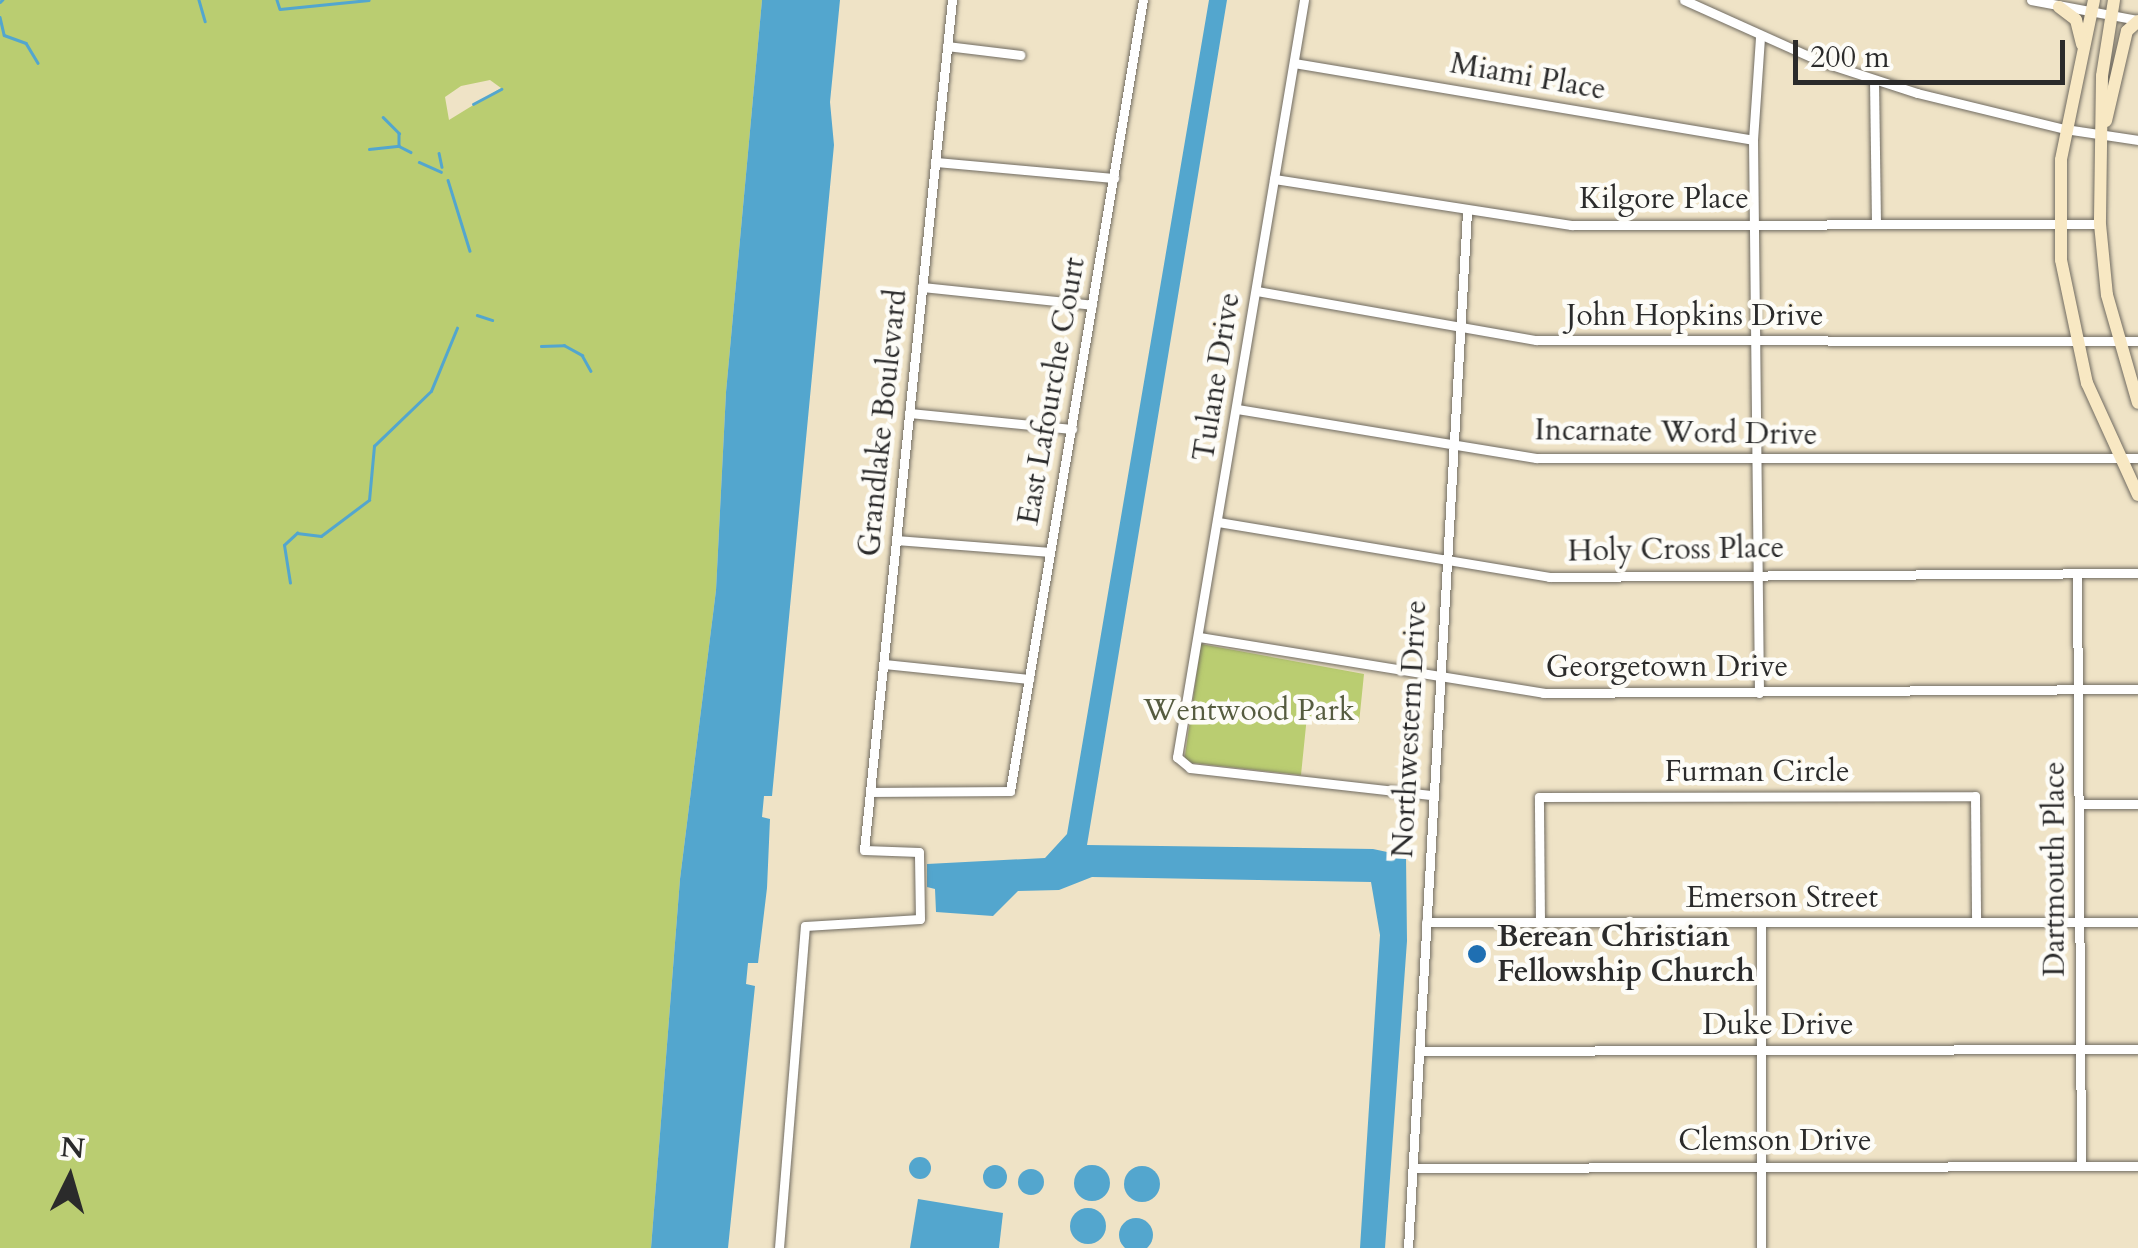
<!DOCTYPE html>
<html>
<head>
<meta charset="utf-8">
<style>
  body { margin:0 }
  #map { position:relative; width:2138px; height:1248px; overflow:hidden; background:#efe3c6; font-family:Cardo,serif }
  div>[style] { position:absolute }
  .green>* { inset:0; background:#bacd71 }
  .water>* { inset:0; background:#53a6ce }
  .round { border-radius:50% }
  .stream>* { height:2.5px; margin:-1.25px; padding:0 1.25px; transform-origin:1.25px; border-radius:1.25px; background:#53a6ce }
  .roads { filter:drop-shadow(0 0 2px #706b61) drop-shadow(0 0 2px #706b61) }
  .street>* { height:9px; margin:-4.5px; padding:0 4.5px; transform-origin:4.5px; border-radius:4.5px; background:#fff }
  .secondary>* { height:12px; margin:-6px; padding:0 6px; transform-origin:6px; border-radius:6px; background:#f8e8c3 }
  .dots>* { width:28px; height:28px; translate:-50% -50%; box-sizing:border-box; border:5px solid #fdfcf7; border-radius:50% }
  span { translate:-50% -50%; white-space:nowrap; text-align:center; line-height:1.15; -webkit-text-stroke:9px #fdfcf7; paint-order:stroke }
  .street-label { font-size:30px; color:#2b2b2b }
  .park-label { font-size:30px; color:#565c40 }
  .poi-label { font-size:30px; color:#2b2b2b; font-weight:700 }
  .left { translate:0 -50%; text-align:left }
  .north { position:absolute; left:20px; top:1128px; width:100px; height:100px; -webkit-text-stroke:8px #fdfcf7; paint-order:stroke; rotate:5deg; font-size:28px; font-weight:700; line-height:40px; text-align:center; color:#2b2b2b }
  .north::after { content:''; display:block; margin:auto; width:35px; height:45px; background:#2b2b2b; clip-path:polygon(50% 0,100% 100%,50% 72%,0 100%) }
  .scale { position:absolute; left:1793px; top:40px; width:272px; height:45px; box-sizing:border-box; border:5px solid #2b2b2b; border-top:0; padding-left:12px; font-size:30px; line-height:35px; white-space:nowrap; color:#2b2b2b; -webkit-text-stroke:8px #fdfcf7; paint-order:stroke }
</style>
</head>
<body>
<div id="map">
  <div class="green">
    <i style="clip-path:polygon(evenodd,0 0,762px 0,726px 392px,716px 590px,680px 879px,651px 1248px,0 1248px,0 0,490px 80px,501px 88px,449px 120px,445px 97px,461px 86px,490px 80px)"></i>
    <i style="clip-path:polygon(1201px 644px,1364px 674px,1359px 723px,1307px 716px,1301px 775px,1184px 762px)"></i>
  </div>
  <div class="water">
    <i style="clip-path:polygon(762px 0,840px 0,830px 102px,834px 145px,772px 796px,764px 796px,762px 817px,770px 819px,767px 888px,758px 963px,748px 963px,746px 984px,755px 986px,728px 1248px,651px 1248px,680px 879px,716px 590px,726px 392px)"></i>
    <i style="clip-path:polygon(1209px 0,1227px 0,1087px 845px,1373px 849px,1406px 856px,1407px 941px,1385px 1248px,1360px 1248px,1380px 935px,1371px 882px,1092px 877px,1059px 890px,1018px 891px,993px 916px,936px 912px,935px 889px,927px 887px,927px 864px,1045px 858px,1067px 834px)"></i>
    <i class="round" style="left:909px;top:1157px;width:22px;height:22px"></i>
    <i class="round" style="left:983px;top:1165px;width:24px;height:24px"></i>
    <i class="round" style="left:1074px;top:1165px;width:36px;height:36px"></i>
    <i class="round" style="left:1124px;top:1166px;width:36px;height:36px"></i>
    <i class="round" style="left:1018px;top:1169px;width:26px;height:26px"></i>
    <i style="clip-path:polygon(918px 1199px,1003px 1213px,999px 1248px,910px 1248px)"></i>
    <i class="round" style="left:1070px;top:1208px;width:36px;height:36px"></i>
    <i class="round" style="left:1119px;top:1218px;width:34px;height:34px"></i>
  </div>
  <div class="stream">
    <i style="left:199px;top:0;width:22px;rotate:74deg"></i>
    <i style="left:277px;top:0;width:9px;rotate:72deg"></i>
    <i style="left:280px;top:9px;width:89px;rotate:-5.8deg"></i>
    <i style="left:0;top:2px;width:3px;rotate:-45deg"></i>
    <i style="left:0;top:17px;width:18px;rotate:77deg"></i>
    <i style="left:4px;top:35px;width:23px;rotate:20deg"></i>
    <i style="left:26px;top:43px;width:23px;rotate:59deg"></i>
    <i style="left:473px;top:104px;width:32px;rotate:-28deg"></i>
    <i style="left:383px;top:117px;width:23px;rotate:45deg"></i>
    <i style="left:399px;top:133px;width:11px;rotate:90deg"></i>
    <i style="left:369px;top:149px;width:30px;rotate:-6deg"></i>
    <i style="left:399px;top:146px;width:13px;rotate:27deg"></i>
    <i style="left:439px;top:153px;width:14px;rotate:78deg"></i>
    <i style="left:419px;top:162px;width:24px;rotate:24deg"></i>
    <i style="left:448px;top:180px;width:74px;rotate:72.8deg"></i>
    <i style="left:477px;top:315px;width:16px;rotate:18deg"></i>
    <i style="left:541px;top:346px;width:23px;rotate:-2deg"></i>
    <i style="left:564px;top:345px;width:21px;rotate:29deg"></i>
    <i style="left:582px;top:355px;width:18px;rotate:61deg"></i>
    <i style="left:290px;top:583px;width:38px;rotate:-99deg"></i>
    <i style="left:284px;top:545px;width:18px;rotate:-43deg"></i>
    <i style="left:297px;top:533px;width:24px;rotate:7deg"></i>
    <i style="left:321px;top:536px;width:60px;rotate:-36.9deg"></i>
    <i style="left:369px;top:500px;width:54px;rotate:-84.7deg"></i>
    <i style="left:374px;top:446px;width:79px;rotate:-44deg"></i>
    <i style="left:431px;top:391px;width:68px;rotate:-67.6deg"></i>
  </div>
  <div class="roads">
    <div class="street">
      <i style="left:1304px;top:0;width:768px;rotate:99.52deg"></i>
      <i style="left:1177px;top:757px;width:17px;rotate:40deg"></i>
      <i style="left:1190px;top:768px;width:242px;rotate:6.4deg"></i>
      <i style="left:1684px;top:0;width:151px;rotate:24.2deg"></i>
      <i style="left:1822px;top:62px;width:100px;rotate:18.1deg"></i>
      <i style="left:1917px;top:93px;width:152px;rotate:13.7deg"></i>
      <i style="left:2065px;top:129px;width:74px;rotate:8.6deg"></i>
      <i style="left:2031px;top:0;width:109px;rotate:10.6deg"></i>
      <i style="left:947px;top:46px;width:74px;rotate:7deg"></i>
      <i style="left:1294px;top:63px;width:465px;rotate:9.5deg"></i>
      <i style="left:1874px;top:80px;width:144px;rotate:89.2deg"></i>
      <i style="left:935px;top:162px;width:180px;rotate:5.1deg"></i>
      <i style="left:1274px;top:179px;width:301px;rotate:8.8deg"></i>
      <i style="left:1571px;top:225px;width:529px;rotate:-0.11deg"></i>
      <i style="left:922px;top:287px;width:171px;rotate:6deg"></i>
      <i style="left:1257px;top:291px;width:283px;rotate:10deg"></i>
      <i style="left:1536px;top:340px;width:602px;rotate:0.1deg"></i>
      <i style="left:1237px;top:409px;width:303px;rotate:9.3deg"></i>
      <i style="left:1536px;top:458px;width:602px"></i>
      <i style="left:909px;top:413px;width:164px;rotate:5.6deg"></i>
      <i style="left:1218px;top:522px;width:336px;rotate:9.4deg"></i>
      <i style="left:1549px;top:577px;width:589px;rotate:-0.39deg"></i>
      <i style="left:897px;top:540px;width:153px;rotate:4.5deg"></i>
      <i style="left:2077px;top:573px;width:593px;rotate:89.61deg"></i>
      <i style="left:1199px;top:637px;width:349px;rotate:9.2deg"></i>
      <i style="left:1543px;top:693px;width:595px;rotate:-0.39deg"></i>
      <i style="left:884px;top:664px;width:146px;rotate:5.9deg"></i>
      <i style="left:1759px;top:693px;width:553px;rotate:-90.62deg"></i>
      <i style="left:1753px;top:140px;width:104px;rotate:-86.1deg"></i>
      <i style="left:871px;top:792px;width:139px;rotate:-0.4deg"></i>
      <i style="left:1010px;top:791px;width:802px;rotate:-80.46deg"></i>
      <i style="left:2081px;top:804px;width:57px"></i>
      <i style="left:1426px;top:922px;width:712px"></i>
      <i style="left:1540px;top:923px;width:126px;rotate:-90.5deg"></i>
      <i style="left:1539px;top:797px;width:436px;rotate:-0.1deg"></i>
      <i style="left:1975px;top:796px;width:126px;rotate:89.5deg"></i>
      <i style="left:1419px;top:1051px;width:719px;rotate:-0.16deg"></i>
      <i style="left:1413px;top:1168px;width:725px;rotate:-0.16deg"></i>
      <i style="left:779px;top:1248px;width:323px;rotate:-85.4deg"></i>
      <i style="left:805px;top:926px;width:115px;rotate:-3.5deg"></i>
      <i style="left:920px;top:919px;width:67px;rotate:-90.9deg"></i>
      <i style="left:919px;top:852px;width:55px;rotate:-177.9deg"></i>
      <i style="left:864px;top:850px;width:855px;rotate:-84.09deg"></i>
      <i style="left:1408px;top:1248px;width:1038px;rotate:-86.74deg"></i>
      <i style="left:1761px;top:1248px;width:324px;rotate:-90deg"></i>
    </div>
    <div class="secondary">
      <i style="left:2094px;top:0;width:163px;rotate:101.7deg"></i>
      <i style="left:2061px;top:160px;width:100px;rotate:90deg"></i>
      <i style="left:2061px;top:260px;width:126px;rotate:78.1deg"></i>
      <i style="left:2087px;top:383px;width:123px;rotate:65.5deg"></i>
      <i style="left:2114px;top:0;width:77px;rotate:99deg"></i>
      <i style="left:2102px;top:76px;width:148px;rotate:90.8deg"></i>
      <i style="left:2100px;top:224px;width:71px;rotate:84.4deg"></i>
      <i style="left:2107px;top:295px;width:112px;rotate:74deg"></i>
      <i style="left:2059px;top:7px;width:21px;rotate:37deg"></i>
      <i style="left:2076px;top:20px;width:25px;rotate:76deg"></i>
      <i style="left:2106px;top:121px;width:92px;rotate:-76.9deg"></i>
      <i style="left:2127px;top:31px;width:15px;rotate:-42deg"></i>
    </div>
  </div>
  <div class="dots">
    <i style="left:1477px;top:954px;background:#1f6fb2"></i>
  </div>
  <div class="street-label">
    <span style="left:1528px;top:77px;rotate:10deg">Miami Place</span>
    <span style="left:1664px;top:199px">Kilgore Place</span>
    <span style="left:1695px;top:316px">John Hopkins Drive</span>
    <span style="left:1217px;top:377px;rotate:-81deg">Tulane Drive</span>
    <span style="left:1052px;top:391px;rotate:-80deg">East Lafourche Court</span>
    <span style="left:883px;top:423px;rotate:-84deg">Grandlake Boulevard</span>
    <span style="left:1676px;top:433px;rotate:1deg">Incarnate Word Drive</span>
    <span style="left:1676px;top:550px;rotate:-1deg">Holy Cross Place</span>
    <span style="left:1667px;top:667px">Georgetown Drive</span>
    <span style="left:1410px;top:729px;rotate:-87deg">Northwestern Drive</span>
    <span style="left:1757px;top:772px">Furman Circle</span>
    <span style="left:2055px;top:869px;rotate:-90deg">Dartmouth Place</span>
    <span style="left:1782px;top:898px">Emerson Street</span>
    <span style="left:1778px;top:1025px">Duke Drive</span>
    <span style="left:1775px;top:1141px">Clemson Drive</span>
  </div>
  <div class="park-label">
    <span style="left:1249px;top:711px">Wentwood Park</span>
  </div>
  <div class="poi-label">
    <span class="left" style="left:1497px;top:954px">Berean Christian<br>Fellowship Church</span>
  </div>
  <div class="north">N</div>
  <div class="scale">200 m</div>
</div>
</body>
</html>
